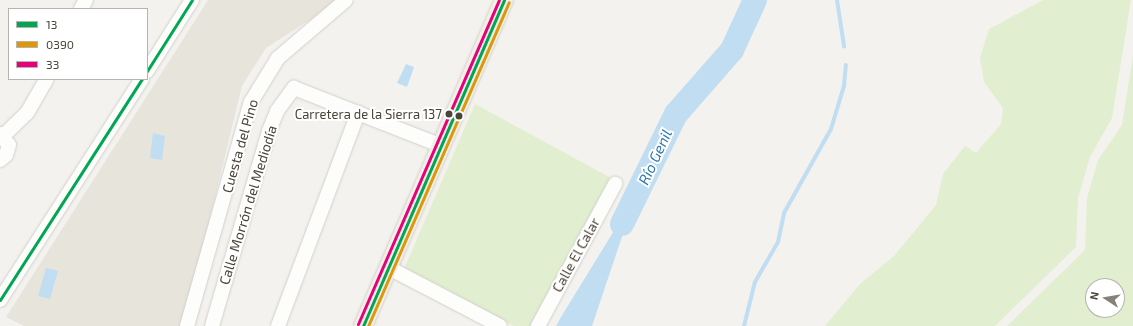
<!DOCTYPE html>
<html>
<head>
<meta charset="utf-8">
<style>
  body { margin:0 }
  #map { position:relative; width:1133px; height:326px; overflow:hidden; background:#f4f2ee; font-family:"Exo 2",sans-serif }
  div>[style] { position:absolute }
  .residential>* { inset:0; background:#e7e4dc }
  .green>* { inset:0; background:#e1eecf }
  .water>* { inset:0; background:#c0ddf1 }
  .stream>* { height:4px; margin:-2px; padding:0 2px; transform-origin:2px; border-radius:2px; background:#c0ddf1 }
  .river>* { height:24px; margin:-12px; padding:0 12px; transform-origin:12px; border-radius:12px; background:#c0ddf1 }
  .roads { filter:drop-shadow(0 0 1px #d2d0cb) drop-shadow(0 0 1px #d2d0cb) }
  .minor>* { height:14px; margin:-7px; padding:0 7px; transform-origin:7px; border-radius:7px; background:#fdfdfc }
  .major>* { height:18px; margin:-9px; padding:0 9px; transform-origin:9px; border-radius:9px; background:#f2efe6 }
  .bus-1>* { height:3px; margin:-1.5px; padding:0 1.5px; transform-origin:1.5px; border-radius:1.5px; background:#00a651 }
  .bus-2>* { height:3px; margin:-1.5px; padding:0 1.5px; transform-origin:1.5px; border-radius:1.5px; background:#dd9709 }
  .bus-3>* { height:3px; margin:-1.5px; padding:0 1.5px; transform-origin:1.5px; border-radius:1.5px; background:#e6007b }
  .dots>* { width:11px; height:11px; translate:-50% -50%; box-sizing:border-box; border:2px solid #fff; border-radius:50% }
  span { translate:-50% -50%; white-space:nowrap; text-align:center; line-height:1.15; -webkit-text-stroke:4px #fff; paint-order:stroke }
  .bus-label { font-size:13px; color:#4b4439 }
  .right { translate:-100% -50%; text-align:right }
  .street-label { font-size:14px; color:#4b4439 }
  .water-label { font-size:15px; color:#2e7ab2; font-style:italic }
  .legend { position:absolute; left:8px; top:8px; width:140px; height:72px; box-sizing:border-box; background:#fff; border:1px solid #b7b4b0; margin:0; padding:5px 7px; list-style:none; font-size:12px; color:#4b4439 }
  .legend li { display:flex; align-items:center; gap:8px; height:20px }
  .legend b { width:20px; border:1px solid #b7b4b0 }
  .north { position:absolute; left:1085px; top:278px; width:40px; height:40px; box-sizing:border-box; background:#fff; border:1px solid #b7b4b0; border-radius:50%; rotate:282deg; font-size:11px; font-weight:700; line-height:16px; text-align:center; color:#4b4439 }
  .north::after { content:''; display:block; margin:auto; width:14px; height:18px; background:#868178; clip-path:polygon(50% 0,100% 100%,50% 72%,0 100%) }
</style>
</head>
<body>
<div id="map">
  <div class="residential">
    <i style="clip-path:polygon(208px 0,341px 0,266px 48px,242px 86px,197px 271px,180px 326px,24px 326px,6px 317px)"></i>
  </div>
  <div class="green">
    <i style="clip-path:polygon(1043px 0,1131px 0,1112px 118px,1090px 157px,1078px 198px,1076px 247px,995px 326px,825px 326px,860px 284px,894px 256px,936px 205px,943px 174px,965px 146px,976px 153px,1001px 124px,1003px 108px,984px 82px,980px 58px,989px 29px)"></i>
    <i style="clip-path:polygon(evenodd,1133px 55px,1133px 326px,1007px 326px,1085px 250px,1087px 198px,1098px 160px,1122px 125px,1133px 55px,1093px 286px,1117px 286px,1117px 310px,1093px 310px,1093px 286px)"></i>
    <i style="clip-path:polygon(475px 104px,611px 178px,531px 326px,514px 326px,404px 269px)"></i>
  </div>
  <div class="water">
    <i style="clip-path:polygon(406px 64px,414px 67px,407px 87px,397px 83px)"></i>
    <i style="clip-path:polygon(153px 133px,165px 136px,162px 160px,150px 158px)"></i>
    <i style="clip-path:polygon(636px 195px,592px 326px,556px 326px,561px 317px)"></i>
    <i style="clip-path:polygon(46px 268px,58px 271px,50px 299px,38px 296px)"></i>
  </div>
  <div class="stream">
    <i style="left:837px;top:0;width:47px;rotate:81.3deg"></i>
    <i style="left:744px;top:326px;width:45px;rotate:-76deg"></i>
    <i style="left:755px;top:282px;width:46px;rotate:-60.1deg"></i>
    <i style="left:778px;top:242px;width:30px;rotate:-78deg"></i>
    <i style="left:784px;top:213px;width:96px;rotate:-60.8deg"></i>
    <i style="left:831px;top:129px;width:45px;rotate:-73.2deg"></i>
    <i style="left:844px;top:86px;width:21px;rotate:-85deg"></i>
  </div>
  <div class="river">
    <i style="left:622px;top:224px;width:123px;rotate:-63.9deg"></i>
    <i style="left:676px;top:114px;width:85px;rotate:-48.8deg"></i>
    <i style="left:732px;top:50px;width:55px;rotate:-65.3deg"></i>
  </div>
  <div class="roads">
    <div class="minor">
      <i style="left:81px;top:9px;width:10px;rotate:-61deg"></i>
      <i style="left:147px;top:71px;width:84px;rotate:-57.6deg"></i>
      <i style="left:0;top:134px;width:14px;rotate:51deg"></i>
      <i style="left:9px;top:145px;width:10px;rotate:107deg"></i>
      <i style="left:6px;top:155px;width:8px;rotate:140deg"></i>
      <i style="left:3px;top:136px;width:33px;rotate:-44deg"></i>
      <i style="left:27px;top:113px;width:39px;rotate:-60deg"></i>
      <i style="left:389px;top:268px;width:125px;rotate:27.6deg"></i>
      <i style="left:0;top:300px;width:263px;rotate:-57.3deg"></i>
      <i style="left:187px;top:326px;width:233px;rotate:-74.1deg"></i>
      <i style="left:251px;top:102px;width:52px;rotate:-58.5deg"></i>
      <i style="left:278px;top:58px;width:89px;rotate:-40.5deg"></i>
      <i style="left:212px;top:326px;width:203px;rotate:-73.7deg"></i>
      <i style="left:269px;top:131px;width:22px;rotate:-68deg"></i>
      <i style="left:277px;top:111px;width:29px;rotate:-54deg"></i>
      <i style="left:294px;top:88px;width:159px;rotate:21.4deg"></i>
      <i style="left:278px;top:326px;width:228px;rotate:-69.4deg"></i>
      <i style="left:538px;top:326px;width:162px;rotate:-61.5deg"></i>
    </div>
    <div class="major">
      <i style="left:363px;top:326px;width:355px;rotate:-66.6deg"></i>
    </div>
  </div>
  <div class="bus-1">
    <i style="left:147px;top:71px;width:84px;rotate:-57.6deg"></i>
    <i style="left:0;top:300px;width:263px;rotate:-57.3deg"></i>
    <i style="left:363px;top:326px;width:355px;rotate:-66.6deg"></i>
  </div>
  <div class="bus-2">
    <i style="left:368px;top:326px;width:353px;rotate:-66.5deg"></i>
  </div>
  <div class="bus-3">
    <i style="left:358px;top:324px;width:353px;rotate:-66.5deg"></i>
  </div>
  <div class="dots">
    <i style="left:449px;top:114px;background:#4b4439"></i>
    <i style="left:459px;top:116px;background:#4b4439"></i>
  </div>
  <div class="bus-label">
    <span class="right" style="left:442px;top:114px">Carretera de la Sierra 137</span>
  </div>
  <div class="street-label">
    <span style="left:240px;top:146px;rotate:-74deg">Cuesta del Pino</span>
    <span style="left:248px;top:205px;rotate:-73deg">Calle Morrón del Mediodía</span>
    <span style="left:576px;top:255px;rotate:-61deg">Calle El Calar</span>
  </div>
  <div class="water-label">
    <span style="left:655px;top:157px;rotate:-65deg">Río Genil</span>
  </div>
  <ul class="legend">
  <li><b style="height:5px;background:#00a651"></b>13</li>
  <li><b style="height:5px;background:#dd9709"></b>0390</li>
  <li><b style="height:5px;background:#e6007b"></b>33</li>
  </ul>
  <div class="north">N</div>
</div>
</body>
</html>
